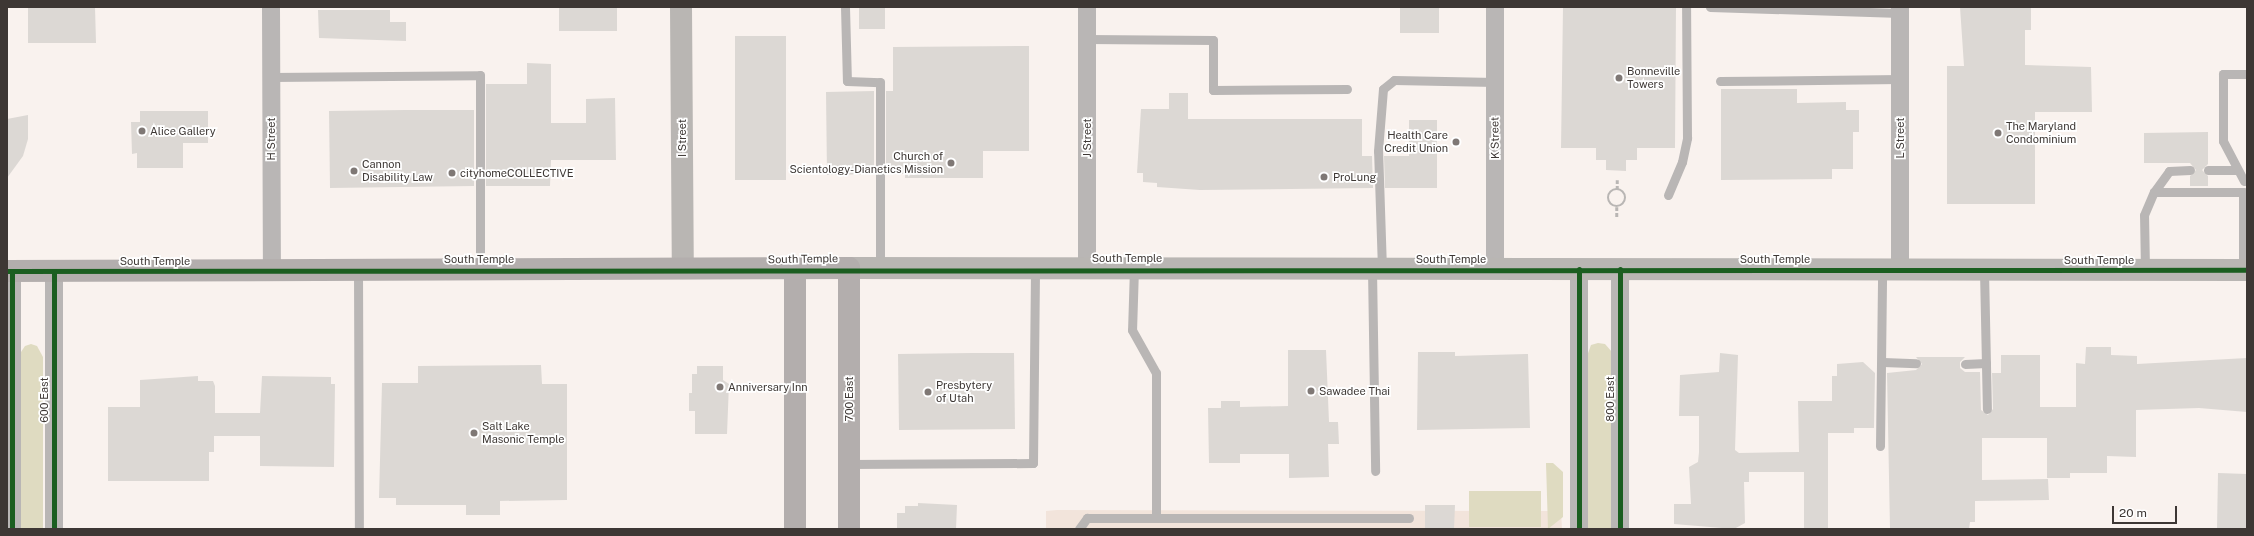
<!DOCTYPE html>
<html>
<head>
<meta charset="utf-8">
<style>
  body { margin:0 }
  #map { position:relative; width:2254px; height:536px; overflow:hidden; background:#f9f2ee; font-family:"Public Sans",sans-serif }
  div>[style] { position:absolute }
  .built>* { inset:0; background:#f2e4db }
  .green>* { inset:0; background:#dfdbc1 }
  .building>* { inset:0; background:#dcd8d4 }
  .path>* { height:2.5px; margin-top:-1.25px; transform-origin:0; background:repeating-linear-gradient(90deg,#b9b6b4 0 4px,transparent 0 6px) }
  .path>.ring { margin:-1.25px; padding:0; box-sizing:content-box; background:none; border:2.5px solid #b9b6b4; border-radius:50% }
  .lane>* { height:9px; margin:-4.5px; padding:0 4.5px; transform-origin:4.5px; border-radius:4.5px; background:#b9b6b5 }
  .street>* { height:18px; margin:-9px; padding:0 9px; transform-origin:9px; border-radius:9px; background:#b9b6b5 }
  .secondary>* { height:22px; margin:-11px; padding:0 11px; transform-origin:11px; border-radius:11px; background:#b9b6b3 }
  .primary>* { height:22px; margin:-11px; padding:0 11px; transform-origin:11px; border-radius:11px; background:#b3aead }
  .cycleway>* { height:5px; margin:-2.5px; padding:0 2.5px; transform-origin:2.5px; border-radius:2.5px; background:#1b5e20 }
  .dots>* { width:11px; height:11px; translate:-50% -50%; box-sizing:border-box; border:2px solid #fff; border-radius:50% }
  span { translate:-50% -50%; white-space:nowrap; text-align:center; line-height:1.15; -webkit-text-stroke:3.5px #fff; paint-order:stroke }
  .poi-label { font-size:11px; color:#3d3734 }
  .left { translate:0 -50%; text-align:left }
  .right { translate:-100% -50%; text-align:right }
  .street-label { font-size:11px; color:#3d3734 }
  .frame { position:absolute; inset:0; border:8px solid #3d3734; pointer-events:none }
  .scale { position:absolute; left:2112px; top:506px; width:65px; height:18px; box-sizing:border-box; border:2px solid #3d3734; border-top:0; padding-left:5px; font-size:12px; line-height:14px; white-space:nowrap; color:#3d3734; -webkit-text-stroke:3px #fff; paint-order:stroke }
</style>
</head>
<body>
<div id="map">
  <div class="built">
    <i style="clip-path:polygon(1057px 510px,1561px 511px,1562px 529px,1046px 529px,1046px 511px)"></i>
  </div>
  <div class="green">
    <i style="clip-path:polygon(1598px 343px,1605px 344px,1612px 352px,1612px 529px,1587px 529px,1587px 356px,1591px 345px)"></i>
    <i style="clip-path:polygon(31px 344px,37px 346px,43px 357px,43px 529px,19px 529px,19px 355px,25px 346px)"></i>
    <i style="clip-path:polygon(1546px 463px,1553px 463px,1563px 472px,1563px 517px,1548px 529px)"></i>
    <i style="clip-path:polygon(1469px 491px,1541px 491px,1541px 527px,1469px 527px)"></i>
  </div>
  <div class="building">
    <i style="clip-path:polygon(28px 7px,95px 7px,96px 43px,28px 43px)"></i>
    <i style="clip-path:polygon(559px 7px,617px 7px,617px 31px,559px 31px)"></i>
    <i style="clip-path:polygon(859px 7px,885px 7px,885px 29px,859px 29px)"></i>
    <i style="clip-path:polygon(1400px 7px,1439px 7px,1439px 33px,1400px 33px)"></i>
    <i style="clip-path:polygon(1563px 7px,1676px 7px,1675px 148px,1637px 148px,1637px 160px,1626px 160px,1626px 171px,1606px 170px,1606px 160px,1596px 160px,1596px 148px,1561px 148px)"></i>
    <i style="clip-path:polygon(1960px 7px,2031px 7px,2031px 30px,2025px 30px,2025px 65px,2091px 67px,2092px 112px,2035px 112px,2035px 204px,1947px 204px,1947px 66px,1964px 66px)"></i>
    <i style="clip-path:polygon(318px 10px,390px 10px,390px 22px,406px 22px,406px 41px,319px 38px)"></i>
    <i style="clip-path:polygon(735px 36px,786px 36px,786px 180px,735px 180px)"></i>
    <i style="clip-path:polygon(1029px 46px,1029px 151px,983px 151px,983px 178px,905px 178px,905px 174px,886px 174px,886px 91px,893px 91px,893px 47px)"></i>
    <i style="clip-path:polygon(527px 63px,551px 64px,551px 123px,586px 123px,586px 99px,615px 98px,616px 160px,551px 160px,550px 186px,486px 186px,486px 84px,527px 84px)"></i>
    <i style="clip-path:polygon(1721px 89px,1797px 89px,1797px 103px,1846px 102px,1846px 110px,1859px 110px,1859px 132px,1853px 132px,1853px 169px,1832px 169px,1832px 179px,1721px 180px)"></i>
    <i style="clip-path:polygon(874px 91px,874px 174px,827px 175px,826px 92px)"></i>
    <i style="clip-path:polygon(1169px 93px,1188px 93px,1188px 119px,1362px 119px,1362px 156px,1372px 156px,1373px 188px,1200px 190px,1157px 187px,1157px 183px,1143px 182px,1143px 173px,1137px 173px,1141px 109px,1169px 109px)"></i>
    <i style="clip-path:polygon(405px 110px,474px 110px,474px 186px,330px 188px,329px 111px)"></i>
    <i style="clip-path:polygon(140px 111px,208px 111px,208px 143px,183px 143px,183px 168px,137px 168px,137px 153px,132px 154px,131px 122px,140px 122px)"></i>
    <i style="clip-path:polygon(28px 115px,28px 139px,23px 156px,7px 178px,7px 119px)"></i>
    <i style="clip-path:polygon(1409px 120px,1437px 120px,1437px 188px,1385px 188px,1384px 156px,1409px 156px)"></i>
    <i style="clip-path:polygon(2208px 132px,2208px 164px,2202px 170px,2208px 176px,2208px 186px,2190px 186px,2190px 176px,2196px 170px,2190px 163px,2144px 163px,2144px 133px)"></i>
    <i style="clip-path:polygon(2086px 347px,2111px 347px,2111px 355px,2137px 356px,2137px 364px,2247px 358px,2247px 412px,2199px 408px,2136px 410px,2136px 457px,2107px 456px,2107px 473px,2070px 473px,2070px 478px,2047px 478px,2047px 438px,1982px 438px,1982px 480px,2048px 479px,2049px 500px,1975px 501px,1975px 522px,1970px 522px,1969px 529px,1890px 529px,1887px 373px,1916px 370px,1922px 364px,1916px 357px,1965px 357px,1960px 362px,1960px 368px,1965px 372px,1980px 372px,1981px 410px,1988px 415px,1993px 409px,1992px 373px,2001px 373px,2001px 355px,2040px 355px,2040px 407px,2076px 407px,2076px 363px,2085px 364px)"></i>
    <i style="clip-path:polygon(1288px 350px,1326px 350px,1329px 422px,1338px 422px,1339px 444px,1328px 444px,1329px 477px,1289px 478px,1289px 454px,1240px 454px,1240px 463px,1209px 463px,1208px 408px,1221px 408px,1221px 401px,1240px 401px,1240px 407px,1288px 406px)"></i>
    <i style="clip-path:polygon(1418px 352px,1455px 352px,1455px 356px,1528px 354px,1530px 428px,1417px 430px)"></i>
    <i style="clip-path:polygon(972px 353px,1014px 353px,1015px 429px,899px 430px,898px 354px)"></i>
    <i style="clip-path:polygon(1720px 353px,1738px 355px,1735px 450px,1739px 453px,1799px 452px,1798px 401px,1832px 401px,1832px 376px,1837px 376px,1837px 364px,1863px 362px,1875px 373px,1874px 428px,1854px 428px,1854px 433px,1828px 433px,1828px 529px,1804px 529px,1804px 472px,1749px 472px,1749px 482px,1744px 482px,1745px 523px,1734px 529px,1674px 524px,1674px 504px,1691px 504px,1689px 467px,1698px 462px,1699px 452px,1699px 416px,1679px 416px,1680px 375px,1719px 372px)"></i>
    <i style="clip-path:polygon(541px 365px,542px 384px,567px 384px,567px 500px,500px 501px,500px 515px,466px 515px,466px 505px,396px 505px,396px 498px,379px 498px,382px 383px,418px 383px,418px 366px)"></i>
    <i style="clip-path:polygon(697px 366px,723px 366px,723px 380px,729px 384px,727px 434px,695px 434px,695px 411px,689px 411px,689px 393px,692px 393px,692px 374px,697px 374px)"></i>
    <i style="clip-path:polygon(198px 376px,198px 381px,213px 381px,215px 386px,215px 413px,260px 413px,262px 376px,331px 377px,331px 384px,335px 384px,334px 467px,260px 466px,260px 436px,214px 436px,214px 452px,209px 452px,209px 481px,108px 481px,108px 407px,140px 407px,140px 380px)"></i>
    <i style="clip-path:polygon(2218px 473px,2247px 474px,2247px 529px,2217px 529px)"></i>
    <i style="clip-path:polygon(918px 503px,957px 505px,956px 529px,897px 529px,897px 513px,905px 513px,905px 506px,918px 506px)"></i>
    <i style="clip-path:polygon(1425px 505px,1455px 505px,1454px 529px,1425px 529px)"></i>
  </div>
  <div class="path">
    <i class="ring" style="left:1608px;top:189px;width:15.5px;height:15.5px"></i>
    <i style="left:1617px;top:190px;width:10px;rotate:-90deg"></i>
    <i style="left:1617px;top:207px;width:11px;rotate:90deg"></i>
  </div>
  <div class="lane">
    <i style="left:845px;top:7px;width:74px;rotate:88.5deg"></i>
    <i style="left:847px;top:81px;width:33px;rotate:2deg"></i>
    <i style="left:880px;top:82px;width:186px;rotate:90deg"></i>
    <i style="left:1710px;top:7px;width:190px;rotate:1.8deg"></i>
    <i style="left:1087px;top:39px;width:126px;rotate:0.5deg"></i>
    <i style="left:1213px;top:40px;width:50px;rotate:90deg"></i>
    <i style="left:1213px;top:90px;width:134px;rotate:-0.4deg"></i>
    <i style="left:271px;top:77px;width:209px;rotate:-0.5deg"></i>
    <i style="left:480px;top:75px;width:195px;rotate:90deg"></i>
    <i style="left:1720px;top:81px;width:180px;rotate:-0.6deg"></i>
    <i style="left:2208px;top:170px;width:29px"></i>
    <i style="left:2244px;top:181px;width:45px;rotate:-117.7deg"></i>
    <i style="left:2223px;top:141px;width:67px;rotate:-90deg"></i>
    <i style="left:2223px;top:74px;width:24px"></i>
    <i style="left:2154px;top:192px;width:26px;rotate:-54deg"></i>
    <i style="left:2169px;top:171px;width:21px;rotate:-3deg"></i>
    <i style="left:1668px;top:195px;width:36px;rotate:-67deg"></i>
    <i style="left:1682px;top:162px;width:25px;rotate:-78deg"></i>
    <i style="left:1687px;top:138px;width:131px;rotate:-90.4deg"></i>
    <i style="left:1134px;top:268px;width:62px;rotate:91.8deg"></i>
    <i style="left:1132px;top:330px;width:49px;rotate:60.8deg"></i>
    <i style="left:1156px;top:373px;width:145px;rotate:90deg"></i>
    <i style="left:1156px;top:518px;width:253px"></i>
    <i style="left:1372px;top:269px;width:202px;rotate:89.1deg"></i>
    <i style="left:1382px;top:269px;width:118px;rotate:-91.9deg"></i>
    <i style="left:1378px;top:151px;width:62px;rotate:-85.4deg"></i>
    <i style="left:1383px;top:89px;width:14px;rotate:-39deg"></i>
    <i style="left:1394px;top:80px;width:101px;rotate:1.1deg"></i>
    <i style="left:358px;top:270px;width:259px;rotate:89.8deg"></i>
    <i style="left:1984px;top:270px;width:139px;rotate:88.8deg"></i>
    <i style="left:2145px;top:270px;width:55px;rotate:-91deg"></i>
    <i style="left:2144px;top:215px;width:25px;rotate:-67deg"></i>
    <i style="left:2154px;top:192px;width:89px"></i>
    <i style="left:2243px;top:192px;width:78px;rotate:90deg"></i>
    <i style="left:1883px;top:362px;width:33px;rotate:2deg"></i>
    <i style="left:1965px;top:364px;width:21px;rotate:-3deg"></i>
    <i style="left:1880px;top:446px;width:176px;rotate:-89.3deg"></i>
    <i style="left:849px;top:464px;width:184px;rotate:-0.3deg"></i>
    <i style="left:1033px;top:463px;width:195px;rotate:-89.4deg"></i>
    <i style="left:1079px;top:529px;width:14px;rotate:-54deg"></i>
    <i style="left:1087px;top:518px;width:69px"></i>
  </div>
  <div class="street">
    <i style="left:271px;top:7px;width:263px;rotate:89.8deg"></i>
    <i style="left:1495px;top:7px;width:262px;rotate:90deg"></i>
    <i style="left:1087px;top:268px;width:261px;rotate:-90deg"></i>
    <i style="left:1579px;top:269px;width:260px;rotate:90deg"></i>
    <i style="left:1620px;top:269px;width:260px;rotate:90deg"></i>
    <i style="left:1900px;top:270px;width:263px;rotate:-90deg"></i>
    <i style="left:12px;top:271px;width:258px;rotate:90deg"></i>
    <i style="left:54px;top:271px;width:258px;rotate:90deg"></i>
  </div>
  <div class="secondary">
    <i style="left:681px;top:7px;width:261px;rotate:89.6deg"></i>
    <i style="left:849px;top:268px;width:1398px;rotate:0.08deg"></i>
  </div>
  <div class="primary">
    <i style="left:7px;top:271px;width:842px;rotate:-0.2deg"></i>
    <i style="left:849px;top:268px;width:261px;rotate:90deg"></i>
    <i style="left:795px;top:529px;width:260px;rotate:-90deg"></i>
  </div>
  <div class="cycleway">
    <i style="left:1579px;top:269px;width:260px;rotate:90deg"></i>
    <i style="left:1620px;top:269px;width:260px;rotate:90deg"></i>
    <i style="left:7px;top:271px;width:2240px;rotate:-0.03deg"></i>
    <i style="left:12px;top:271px;width:258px;rotate:90deg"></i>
    <i style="left:54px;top:271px;width:258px;rotate:90deg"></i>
  </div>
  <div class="dots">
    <i style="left:1619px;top:78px;background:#7f7875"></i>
    <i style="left:142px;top:131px;background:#7f7875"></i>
    <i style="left:1998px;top:133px;background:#7f7875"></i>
    <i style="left:1456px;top:142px;background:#7f7875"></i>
    <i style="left:951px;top:163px;background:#7f7875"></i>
    <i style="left:354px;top:171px;background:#7f7875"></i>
    <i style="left:452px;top:173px;background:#7f7875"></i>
    <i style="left:1324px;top:177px;background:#7f7875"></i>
    <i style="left:720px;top:387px;background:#7f7875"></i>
    <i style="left:1311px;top:391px;background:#7f7875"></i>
    <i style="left:928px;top:392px;background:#7f7875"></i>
    <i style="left:474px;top:433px;background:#7f7875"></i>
  </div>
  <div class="poi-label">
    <span class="left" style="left:1627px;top:78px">Bonneville<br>Towers</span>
    <span class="left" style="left:2006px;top:133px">The Maryland<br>Condominium</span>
    <span class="left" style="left:150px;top:131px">Alice Gallery</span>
    <span class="right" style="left:1448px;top:142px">Health Care<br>Credit Union</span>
    <span class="right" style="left:943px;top:163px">Church of<br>Scientology-Dianetics Mission</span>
    <span class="left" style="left:362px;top:171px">Cannon<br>Disability Law</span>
    <span class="left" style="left:460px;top:173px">cityhomeCOLLECTIVE</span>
    <span class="left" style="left:1333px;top:177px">ProLung</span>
    <span class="left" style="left:936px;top:392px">Presbytery<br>of Utah</span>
    <span class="left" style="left:728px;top:387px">Anniversary Inn</span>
    <span class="left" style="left:1319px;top:391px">Sawadee Thai</span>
    <span class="left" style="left:482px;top:433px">Salt Lake<br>Masonic Temple</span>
  </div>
  <div class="street-label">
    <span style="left:682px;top:138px;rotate:-90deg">I Street</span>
    <span style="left:1087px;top:138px;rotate:-90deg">J Street</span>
    <span style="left:1495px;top:138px;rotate:-91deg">K Street</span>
    <span style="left:1900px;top:138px;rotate:-90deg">L Street</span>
    <span style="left:271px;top:139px;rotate:-90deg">H Street</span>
    <span style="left:1127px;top:258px">South Temple</span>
    <span style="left:479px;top:259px">South Temple</span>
    <span style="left:803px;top:259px;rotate:-1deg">South Temple</span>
    <span style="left:1451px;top:259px">South Temple</span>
    <span style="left:1775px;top:259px">South Temple</span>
    <span style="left:2099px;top:260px">South Temple</span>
    <span style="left:155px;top:261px">South Temple</span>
    <span style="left:849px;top:399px;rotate:-90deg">700 East</span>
    <span style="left:1610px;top:399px;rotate:-90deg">800 East</span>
    <span style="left:44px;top:400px;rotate:-90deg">600 East</span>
  </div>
  <div class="frame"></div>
  <div class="scale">20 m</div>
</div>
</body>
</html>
